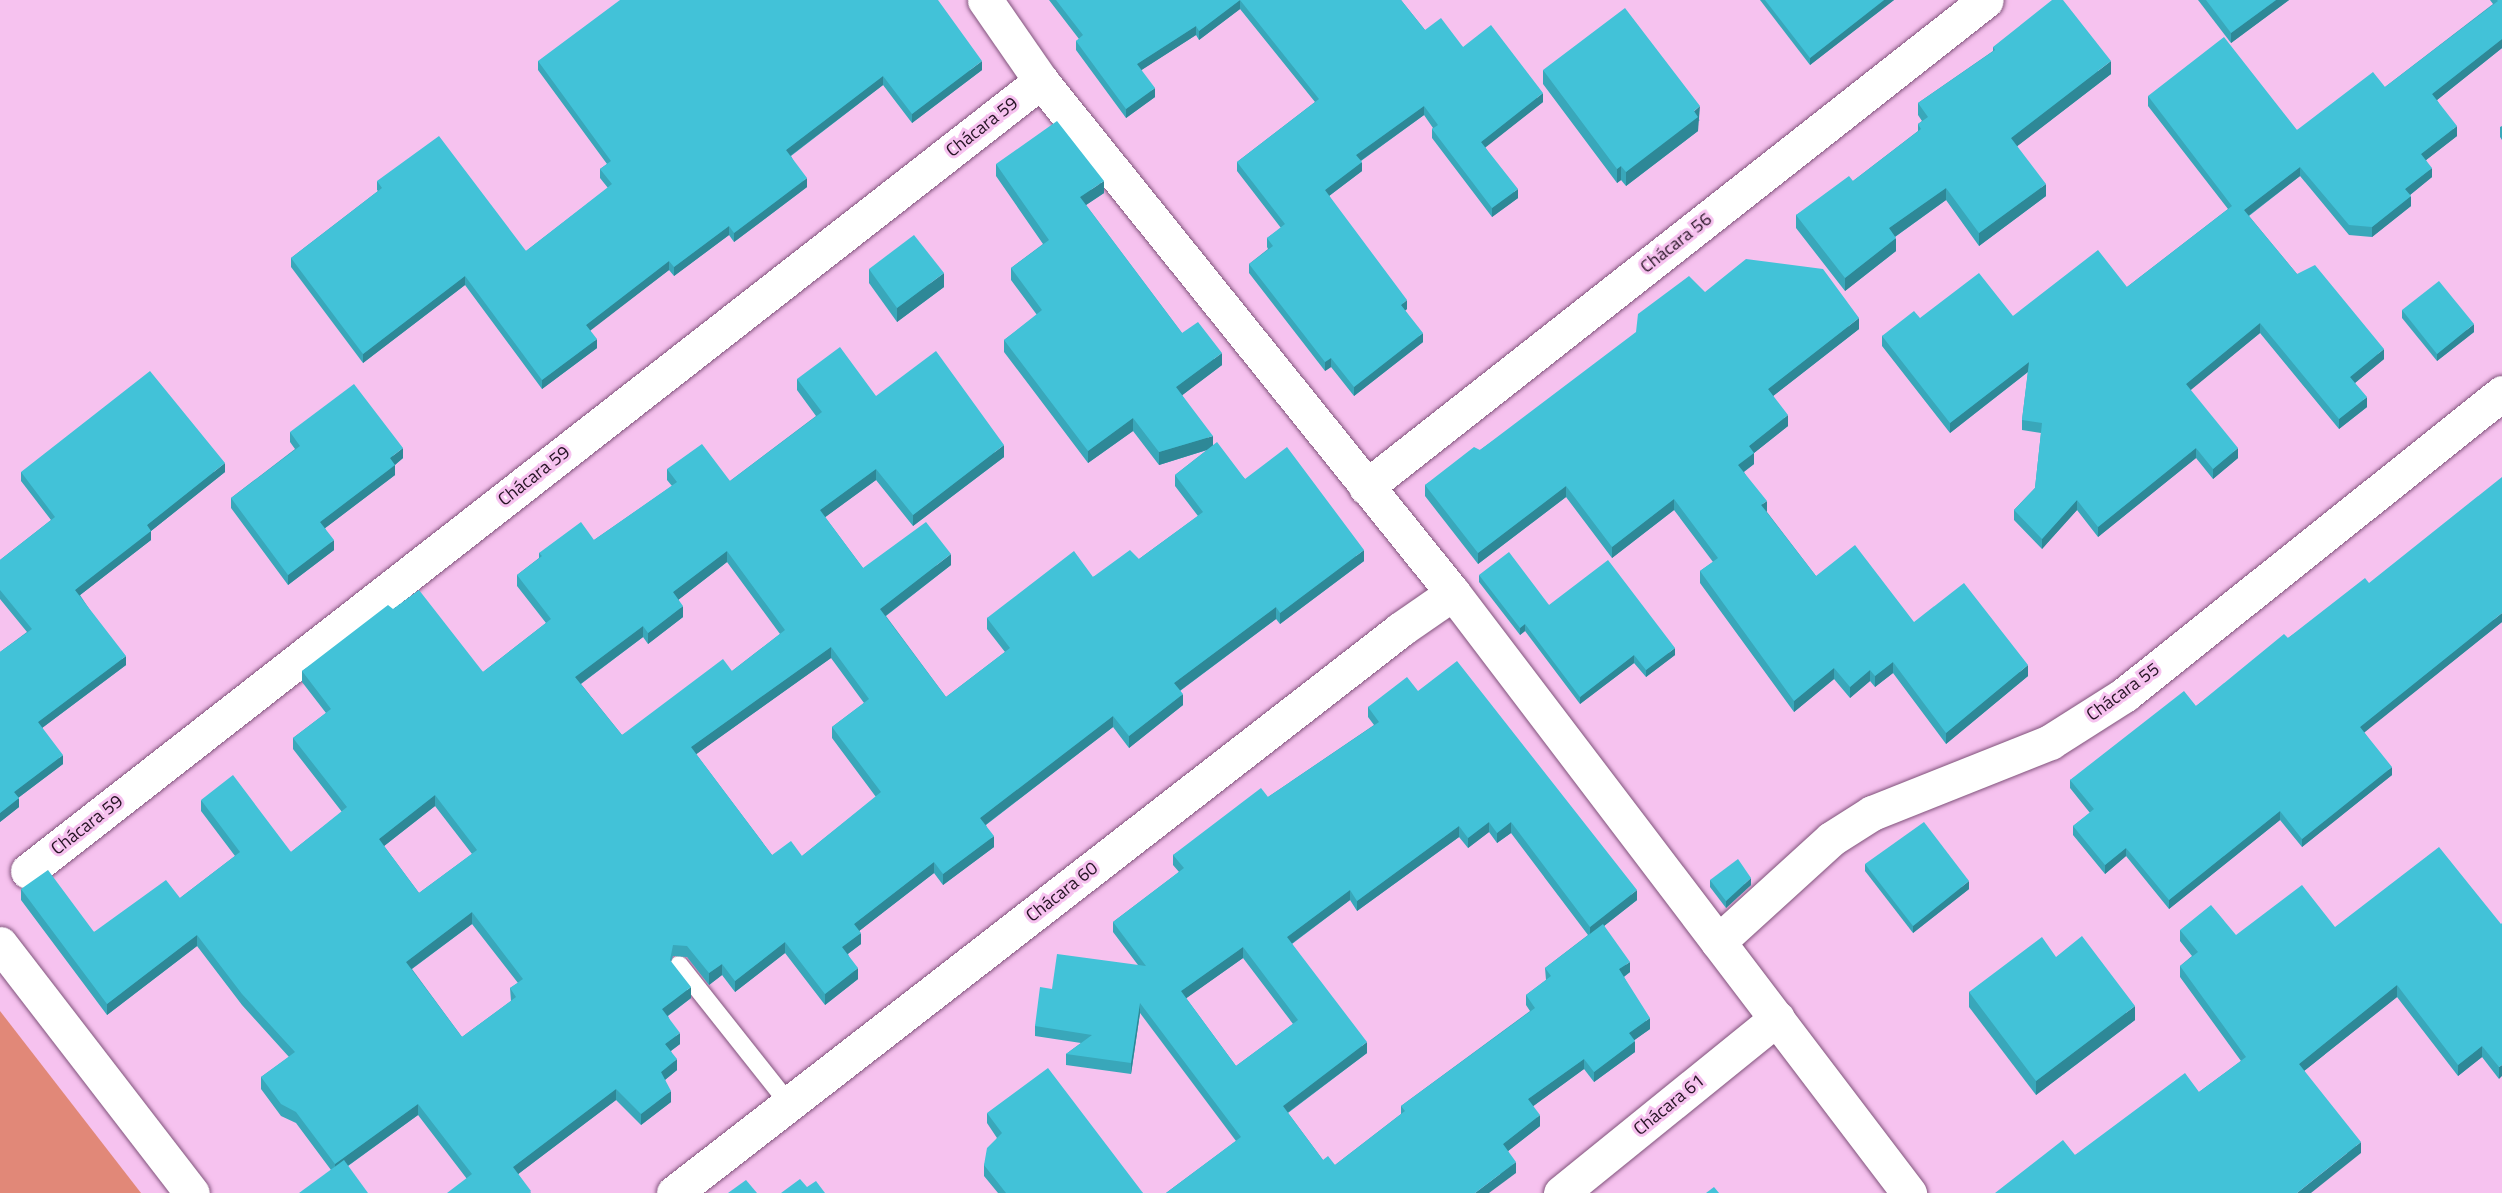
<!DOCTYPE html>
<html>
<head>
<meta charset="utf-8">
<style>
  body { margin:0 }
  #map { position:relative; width:2502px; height:1193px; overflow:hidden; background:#f6c2ef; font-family:"Titillium Web",sans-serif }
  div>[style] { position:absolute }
  .green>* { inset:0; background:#e18878 }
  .roads { filter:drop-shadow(0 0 2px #80537b) drop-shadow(0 0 2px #80537b) }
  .lane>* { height:18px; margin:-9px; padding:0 9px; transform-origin:9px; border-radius:9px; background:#fff }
  .street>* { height:35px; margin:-17.5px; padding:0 17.5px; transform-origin:17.5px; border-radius:17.5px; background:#fff }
  .wall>* { inset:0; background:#39a7ba }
  .shaded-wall>* { inset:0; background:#2e8897 }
  .building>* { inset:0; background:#42c2d8 }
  span { translate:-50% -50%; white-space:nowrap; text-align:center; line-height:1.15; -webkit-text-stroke:6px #f6c2ef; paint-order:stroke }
  .street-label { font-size:18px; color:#251323 }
</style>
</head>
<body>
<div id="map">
  <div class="green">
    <i style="clip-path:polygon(0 1011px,141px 1193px,0 1193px)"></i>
  </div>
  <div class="roads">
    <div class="lane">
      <i style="left:679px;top:965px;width:177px;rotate:51.6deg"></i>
    </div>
    <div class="street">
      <i style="left:985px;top:0;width:98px;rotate:55.3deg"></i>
      <i style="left:1041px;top:81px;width:657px;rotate:51.18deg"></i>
      <i style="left:1453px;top:593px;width:754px;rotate:52.77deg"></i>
      <i style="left:1366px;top:487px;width:788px;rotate:-38.15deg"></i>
      <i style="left:28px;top:871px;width:1285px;rotate:-37.95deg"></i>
      <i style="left:1718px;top:942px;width:153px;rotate:-42.3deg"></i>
      <i style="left:1831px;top:839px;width:49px;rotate:-32.4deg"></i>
      <i style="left:1872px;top:813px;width:192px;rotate:-21.7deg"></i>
      <i style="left:2050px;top:742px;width:88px;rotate:-32.4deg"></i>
      <i style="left:2124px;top:695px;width:484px;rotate:-38.6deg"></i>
      <i style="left:0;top:944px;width:314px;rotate:52.4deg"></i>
      <i style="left:674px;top:1193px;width:920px;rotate:-37.8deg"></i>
      <i style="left:1401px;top:629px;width:63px;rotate:-34.7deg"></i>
      <i style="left:1561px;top:1193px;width:278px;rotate:-39deg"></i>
    </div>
  </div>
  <div class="wall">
    <i style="clip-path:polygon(1049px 0,1401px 0,1425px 30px,1463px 47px,1543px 102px,1485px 147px,1518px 198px,1492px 217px,1432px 138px,1432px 129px,1433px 128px,1424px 115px,1361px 161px,1362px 171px,1329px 196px,1407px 309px,1405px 310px,1423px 342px,1354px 396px,1331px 367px,1325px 371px,1249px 273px,1249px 264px,1268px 249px,1267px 247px,1267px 238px,1281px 228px,1237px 171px,1237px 162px,1315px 102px,1240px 9px,1199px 40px,1196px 35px,1141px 70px,1155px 97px,1126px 118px,1076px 50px,1076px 41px,1079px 39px)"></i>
    <i style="clip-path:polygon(1760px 0,1894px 0,1810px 65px)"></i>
    <i style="clip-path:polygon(2198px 0,2289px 0,2231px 43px)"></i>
    <i style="clip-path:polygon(2490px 0,2502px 0,2502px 48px,2437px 100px,2457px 136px,2426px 160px,2432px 177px,2410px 195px,2411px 206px,2372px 237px,2349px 235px,2300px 176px,2249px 216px,2297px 274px,2384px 359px,2355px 383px,2367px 407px,2339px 429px,2260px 333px,2190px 390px,2238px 458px,2213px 479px,2196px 458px,2098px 537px,2077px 510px,2042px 549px,2014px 520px,2014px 510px,2035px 488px,2041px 433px,2022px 430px,2022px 420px,2028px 372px,1950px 433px,1882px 346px,1882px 336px,1920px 318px,2013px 316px,2127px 287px,2228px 209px,2148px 106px,2148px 96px,2297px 130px,2385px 87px,2493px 4px)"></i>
    <i style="clip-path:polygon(1993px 47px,2111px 74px,2017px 146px,2046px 196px,1979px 246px,1946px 200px,1895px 237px,1896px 251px,1845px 291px,1796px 228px,1796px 215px,1853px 181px,1918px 131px,1918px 124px,1922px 121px,1918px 115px,1918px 103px,1993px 51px)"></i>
    <i style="clip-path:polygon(538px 61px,982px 70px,912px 123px,883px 85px,791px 156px,807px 187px,734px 242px,729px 235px,674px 276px,669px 270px,590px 330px,597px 348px,542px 389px,465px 285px,363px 363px,291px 267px,291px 258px,378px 191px,377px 190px,377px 181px,526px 251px,608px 188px,600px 178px,600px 169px,607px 164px,538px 70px)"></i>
    <i style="clip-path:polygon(1543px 70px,1700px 120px,1698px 121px,1698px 131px,1626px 186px,1621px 180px,1617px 183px,1543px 84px)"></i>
    <i style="clip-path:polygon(2502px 126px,2502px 140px,2500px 137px,2500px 127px)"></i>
    <i style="clip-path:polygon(evenodd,996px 164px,1104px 193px,1086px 205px,1182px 333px,1222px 365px,1182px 395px,1213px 446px,1245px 479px,1364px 561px,1280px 624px,1276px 619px,1180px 691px,1183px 705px,1129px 748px,1113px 727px,986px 825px,994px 847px,943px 885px,934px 873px,859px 931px,861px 944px,848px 954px,858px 979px,825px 1005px,785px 953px,735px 992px,722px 975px,709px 985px,687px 957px,673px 956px,671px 962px,691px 998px,668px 1016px,680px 1044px,671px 1051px,677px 1070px,665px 1080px,671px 1102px,641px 1125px,616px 1100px,518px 1174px,531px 1193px,467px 1179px,418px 1115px,348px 1166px,331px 1170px,296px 1123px,281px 1116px,261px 1089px,261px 1077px,289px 1057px,242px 1005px,197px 946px,107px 1015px,21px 900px,21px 889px,94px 932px,180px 898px,235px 856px,201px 811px,201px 800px,291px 852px,342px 812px,293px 749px,293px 738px,326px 713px,302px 682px,302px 671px,393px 609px,483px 672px,546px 623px,517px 586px,517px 575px,539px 558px,539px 553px,594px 540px,672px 486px,667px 480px,667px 469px,730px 481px,816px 416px,797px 390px,797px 379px,876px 396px,1004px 457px,913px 526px,876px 480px,825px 517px,863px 568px,951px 565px,886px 616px,946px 697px,1005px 652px,987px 629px,987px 618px,1139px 559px,1198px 516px,1175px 486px,1175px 475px,1207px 450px,1159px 465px,1133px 431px,1088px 463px,1004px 352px,1004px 340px,1037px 315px,1011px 280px,1011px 268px,1043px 244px,996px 176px,996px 164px,727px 562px,780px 634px,732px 671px,622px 735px,581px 684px,643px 637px,648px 644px,683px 617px,678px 600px,727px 562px,996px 164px,831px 658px,864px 703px,832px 727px,832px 738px,876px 797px,802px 856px,772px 855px,696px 754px,831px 658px,996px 164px,435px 806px,472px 854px,419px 893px,384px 846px,435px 806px,996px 164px,472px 924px,518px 983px,510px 988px,511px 1001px,462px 1037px,412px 969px,472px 924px)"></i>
    <i style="clip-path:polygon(869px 269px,944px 287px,897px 322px,869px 283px)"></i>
    <i style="clip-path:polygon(1705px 292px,1859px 329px,1773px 396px,1788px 426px,1754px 453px,1754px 464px,1744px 472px,1767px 512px,1816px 576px,2028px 676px,1946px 744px,1893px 673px,1875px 687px,1870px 681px,1850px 698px,1834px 679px,1794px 712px,1700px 583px,1700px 571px,1713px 562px,1674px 510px,1612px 558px,1566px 497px,1478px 564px,1425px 496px,1425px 485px,1480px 450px)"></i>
    <i style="clip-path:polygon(2402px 310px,2474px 332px,2437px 361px,2402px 318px)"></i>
    <i style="clip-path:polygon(290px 432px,403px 458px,395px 465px,395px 475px,325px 528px,334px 550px,288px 585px,231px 508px,231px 498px,295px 449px,290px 442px)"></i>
    <i style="clip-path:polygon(21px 472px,225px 472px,151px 531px,151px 540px,80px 595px,126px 665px,42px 728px,63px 764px,18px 798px,19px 807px,0 822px,0 652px,27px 632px,0 599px,0 560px,51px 520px,21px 481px)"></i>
    <i style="clip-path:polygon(1479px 575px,1549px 605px,1675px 655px,1646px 677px,1634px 663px,1580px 704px,1525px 631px,1520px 635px,1479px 582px)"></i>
    <i style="clip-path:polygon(2369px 583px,2502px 622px,2364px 732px,2392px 775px,2302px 847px,2280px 820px,2169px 909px,2126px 856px,2105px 874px,2073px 835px,2073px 826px,2090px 813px,2070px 788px,2070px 780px,2196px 706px,2288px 638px)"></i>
    <i style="clip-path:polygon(evenodd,1418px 691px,1637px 900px,1604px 926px,1630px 972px,1624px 977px,1650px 1029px,1634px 1040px,1635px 1052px,1594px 1082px,1584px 1069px,1533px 1106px,1540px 1126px,1508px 1151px,1516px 1173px,1166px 1193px,1236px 1141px,1140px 1013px,1131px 1074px,1066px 1065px,1066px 1054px,1081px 1043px,1035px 1036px,1035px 1026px,1052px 989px,1138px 965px,1113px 932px,1113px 922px,1179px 872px,1173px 865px,1173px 855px,1268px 797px,1374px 725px,1368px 717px,1368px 707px,1418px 691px,1489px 832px,1497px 843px,1511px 833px,1588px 935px,1545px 968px,1546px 980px,1526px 995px,1526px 1005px,1530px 1011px,1401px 1106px,1401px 1114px,1335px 1165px,1323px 1160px,1288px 1113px,1367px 1053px,1292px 944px,1350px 900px,1357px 911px,1459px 837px,1468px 848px,1489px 832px,1418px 691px,1243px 958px,1293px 1024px,1236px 1066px,1186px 998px,1243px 958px)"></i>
    <i style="clip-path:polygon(1865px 864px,1969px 889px,1913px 933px,1865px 871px)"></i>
    <i style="clip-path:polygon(1710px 880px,1751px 885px,1726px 908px,1710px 887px)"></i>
    <i style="clip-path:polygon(2501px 924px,2499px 1079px,2482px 1057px,2458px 1076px,2397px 997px,2304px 1071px,2361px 1153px,2075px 1155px,2199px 1092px,2241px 1061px,2180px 977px,2180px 966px,2192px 956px,2180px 941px,2180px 930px,2236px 935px,2335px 927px)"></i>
    <i style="clip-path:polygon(2056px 957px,2135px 1020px,2036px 1095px,1969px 1007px,1969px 992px)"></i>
    <i style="clip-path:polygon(987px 1113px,1143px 1193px,998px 1193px,984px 1176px,984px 1165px,997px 1138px,987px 1123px)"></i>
  </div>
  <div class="shaded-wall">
    <i style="clip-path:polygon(1240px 0,1240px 9px,1199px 40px,1199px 31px)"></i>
    <i style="clip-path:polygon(1884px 0,1894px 0,1810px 65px,1810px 58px)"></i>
    <i style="clip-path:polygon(2276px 0,2289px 0,2231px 43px,2231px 33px)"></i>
    <i style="clip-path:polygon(1196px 26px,1196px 35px,1137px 73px,1137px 64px)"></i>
    <i style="clip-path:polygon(2502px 39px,2502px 48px,2432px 104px,2432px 94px)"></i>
    <i style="clip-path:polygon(982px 61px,982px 70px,912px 123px,912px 114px)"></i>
    <i style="clip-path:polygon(2111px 61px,2111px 74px,2011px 151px,2011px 138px)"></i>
    <i style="clip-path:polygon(883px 76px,883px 85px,786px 159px,786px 150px)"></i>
    <i style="clip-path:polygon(1155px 88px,1155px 97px,1126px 118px,1126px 109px)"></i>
    <i style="clip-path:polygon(1543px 93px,1543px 102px,1481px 151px,1481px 142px)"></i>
    <i style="clip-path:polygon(1424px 106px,1424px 115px,1356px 164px,1356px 155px)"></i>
    <i style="clip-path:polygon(1700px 106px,1698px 131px,1626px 186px,1626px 172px)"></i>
    <i style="clip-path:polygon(2457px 126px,2457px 136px,2421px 164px,2421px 154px)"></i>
    <i style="clip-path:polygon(1362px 162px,1362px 171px,1325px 199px,1325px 190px)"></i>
    <i style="clip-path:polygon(1621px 166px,1621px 180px,1617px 183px,1617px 169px)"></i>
    <i style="clip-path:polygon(2300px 167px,2300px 176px,2244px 219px,2244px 210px)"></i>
    <i style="clip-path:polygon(2432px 168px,2432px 177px,2405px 199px,2405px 189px)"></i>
    <i style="clip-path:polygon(807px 178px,807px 187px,734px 242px,734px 233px)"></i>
    <i style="clip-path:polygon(1104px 181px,1104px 193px,1080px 209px,1080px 197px)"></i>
    <i style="clip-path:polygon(2046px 184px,2046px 196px,1979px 246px,1979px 233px)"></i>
    <i style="clip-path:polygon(1946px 188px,1946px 200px,1889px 241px,1889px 228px)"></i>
    <i style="clip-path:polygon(1518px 189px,1518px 198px,1492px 217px,1492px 208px)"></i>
    <i style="clip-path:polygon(2411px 196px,2411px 206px,2372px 237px,2372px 227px)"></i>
    <i style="clip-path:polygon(729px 226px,729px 235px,674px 276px,674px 267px)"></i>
    <i style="clip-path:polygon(1896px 238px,1896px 251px,1845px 291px,1845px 278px)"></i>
    <i style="clip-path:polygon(669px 261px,669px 270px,586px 334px,586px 325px)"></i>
    <i style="clip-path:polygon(944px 273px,944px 287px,897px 322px,897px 308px)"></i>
    <i style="clip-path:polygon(465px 276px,465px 285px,363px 363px,363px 354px)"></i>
    <i style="clip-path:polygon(1407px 300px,1407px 309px,1401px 314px,1401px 305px)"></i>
    <i style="clip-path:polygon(1859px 318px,1859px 329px,1768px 400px,1768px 389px)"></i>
    <i style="clip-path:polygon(2260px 323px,2260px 333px,2186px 394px,2186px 384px)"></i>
    <i style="clip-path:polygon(2474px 324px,2474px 332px,2437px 361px,2437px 354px)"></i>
    <i style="clip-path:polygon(1423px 333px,1423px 342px,1354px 396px,1354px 387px)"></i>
    <i style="clip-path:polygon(597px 339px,597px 348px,542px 389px,542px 380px)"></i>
    <i style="clip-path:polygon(2384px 349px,2384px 359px,2350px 387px,2350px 377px)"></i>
    <i style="clip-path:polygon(1222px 353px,1222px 365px,1176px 400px,1176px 387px)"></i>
    <i style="clip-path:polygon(1331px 358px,1331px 367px,1325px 371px,1325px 362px)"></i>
    <i style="clip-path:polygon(2029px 362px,2029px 371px,1950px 433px,1950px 423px)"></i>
    <i style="clip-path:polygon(2367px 397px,2367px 407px,2339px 429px,2339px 419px)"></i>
    <i style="clip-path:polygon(1788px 415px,1788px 426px,1754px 453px,1754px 464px,1738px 476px,1738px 465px,1749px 446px)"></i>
    <i style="clip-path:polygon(1133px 418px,1133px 431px,1088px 463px,1088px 451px)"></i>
    <i style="clip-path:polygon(1213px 436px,1213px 448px,1159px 465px,1159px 452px)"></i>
    <i style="clip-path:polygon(1004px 445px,1004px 457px,913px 526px,913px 515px)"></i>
    <i style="clip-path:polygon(403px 448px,403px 458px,390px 469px,390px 458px)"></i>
    <i style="clip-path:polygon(2196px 448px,2196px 458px,2098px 537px,2098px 527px)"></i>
    <i style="clip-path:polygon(2238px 448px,2238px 458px,2213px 479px,2213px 469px)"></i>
    <i style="clip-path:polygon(225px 463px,225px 472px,151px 531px,151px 540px,75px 599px,75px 590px,147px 525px)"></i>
    <i style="clip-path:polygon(395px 465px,395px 475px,320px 532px,320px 522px)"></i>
    <i style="clip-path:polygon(876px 469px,876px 480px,820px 521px,820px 510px)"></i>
    <i style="clip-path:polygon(1566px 486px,1566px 497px,1478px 564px,1478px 553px)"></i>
    <i style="clip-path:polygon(1674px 499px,1674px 510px,1612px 558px,1612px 547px)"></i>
    <i style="clip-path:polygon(2077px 500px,2077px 510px,2042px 549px,2042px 539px)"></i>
    <i style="clip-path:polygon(1767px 501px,1767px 512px,1761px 505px)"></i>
    <i style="clip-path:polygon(334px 540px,334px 550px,288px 585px,288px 575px)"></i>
    <i style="clip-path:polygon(1364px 550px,1364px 561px,1280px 624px,1280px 613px)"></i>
    <i style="clip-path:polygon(727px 551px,727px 562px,673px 604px,673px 592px)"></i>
    <i style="clip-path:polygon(951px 554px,951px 565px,880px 620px,880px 609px)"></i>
    <i style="clip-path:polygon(683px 606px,683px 617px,648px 644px,648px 633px)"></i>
    <i style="clip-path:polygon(1276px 607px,1276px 619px,1174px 695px,1174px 683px)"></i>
    <i style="clip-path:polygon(2502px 613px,2502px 622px,2360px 736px,2360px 727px)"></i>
    <i style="clip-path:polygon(1525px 624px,1525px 631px,1520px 635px,1520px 628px)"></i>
    <i style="clip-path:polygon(643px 626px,643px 637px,575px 688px,575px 677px)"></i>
    <i style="clip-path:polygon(831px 647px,831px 658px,691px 758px,691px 747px)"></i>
    <i style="clip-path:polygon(1675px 648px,1675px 655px,1646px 677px,1646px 670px)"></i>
    <i style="clip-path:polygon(1634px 655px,1634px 663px,1580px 704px,1580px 697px)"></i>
    <i style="clip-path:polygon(126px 656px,126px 665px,38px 731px,38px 722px)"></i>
    <i style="clip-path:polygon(1893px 662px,1893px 673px,1875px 687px,1875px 676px)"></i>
    <i style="clip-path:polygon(2028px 665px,2028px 676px,1946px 744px,1946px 733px)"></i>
    <i style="clip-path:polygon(1834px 668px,1834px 679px,1794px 712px,1794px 701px)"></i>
    <i style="clip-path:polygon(1870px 670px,1870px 681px,1850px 698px,1850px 687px)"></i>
    <i style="clip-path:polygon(1183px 694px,1183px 705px,1129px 748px,1129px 736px)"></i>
    <i style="clip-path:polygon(1113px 716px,1113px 727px,980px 829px,980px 818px)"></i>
    <i style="clip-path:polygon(63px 755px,63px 764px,14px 801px,14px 792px)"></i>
    <i style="clip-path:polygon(2392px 767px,2392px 775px,2302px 847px,2302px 839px)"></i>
    <i style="clip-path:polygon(435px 795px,435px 806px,379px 850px,379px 839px)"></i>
    <i style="clip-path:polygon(19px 798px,19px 807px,0 822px,0 813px)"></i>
    <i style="clip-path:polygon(2280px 811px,2280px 820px,2169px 909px,2169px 900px)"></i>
    <i style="clip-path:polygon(1489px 822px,1489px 832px,1468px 848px,1468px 838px)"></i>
    <i style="clip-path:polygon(1511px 822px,1511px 833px,1497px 843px,1497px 833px)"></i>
    <i style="clip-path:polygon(1459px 826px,1459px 837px,1357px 911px,1357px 901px)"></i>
    <i style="clip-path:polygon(994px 836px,994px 847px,943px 885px,943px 874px)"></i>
    <i style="clip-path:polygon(2126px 848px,2126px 856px,2105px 874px,2105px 865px)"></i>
    <i style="clip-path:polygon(934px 862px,934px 873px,854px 935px,854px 924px)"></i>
    <i style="clip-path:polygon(1751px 878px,1751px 885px,1726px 908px,1726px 901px)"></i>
    <i style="clip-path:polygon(1969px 881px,1969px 889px,1913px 933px,1913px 926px)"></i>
    <i style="clip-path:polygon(1350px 890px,1350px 900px,1287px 947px,1287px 937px)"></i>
    <i style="clip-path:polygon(1637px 890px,1637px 900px,1590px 937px,1590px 927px)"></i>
    <i style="clip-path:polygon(472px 912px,472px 924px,406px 973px,406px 962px)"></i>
    <i style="clip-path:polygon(861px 933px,861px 944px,842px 958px,842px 947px)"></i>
    <i style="clip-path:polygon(197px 935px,197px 946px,107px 1015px,107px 1004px)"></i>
    <i style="clip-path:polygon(785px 942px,785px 953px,735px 992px,735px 981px)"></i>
    <i style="clip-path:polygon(1243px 947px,1243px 958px,1181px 1002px,1181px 991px)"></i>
    <i style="clip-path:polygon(1630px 962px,1630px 972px,1619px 980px,1619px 969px)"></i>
    <i style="clip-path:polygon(722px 964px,722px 975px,709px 985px,709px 973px)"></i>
    <i style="clip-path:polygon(858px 968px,858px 979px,825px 1005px,825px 994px)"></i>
    <i style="clip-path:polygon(2397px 985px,2397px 997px,2299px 1075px,2299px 1064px)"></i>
    <i style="clip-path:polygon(691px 987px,691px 998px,662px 1020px,662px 1009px)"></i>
    <i style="clip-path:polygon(1140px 1003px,1140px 1013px,1131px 1074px,1131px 1063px)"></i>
    <i style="clip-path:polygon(2135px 1006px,2135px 1020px,2036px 1095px,2036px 1081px)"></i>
    <i style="clip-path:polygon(1650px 1018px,1650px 1029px,1629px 1044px,1629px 1033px)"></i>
    <i style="clip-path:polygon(680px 1033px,680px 1044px,665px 1055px,665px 1044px)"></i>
    <i style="clip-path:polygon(1635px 1041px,1635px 1052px,1594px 1082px,1594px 1072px)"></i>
    <i style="clip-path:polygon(1367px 1042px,1367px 1053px,1283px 1116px,1283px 1106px)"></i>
    <i style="clip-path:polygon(2482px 1046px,2482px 1057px,2458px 1076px,2458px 1065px)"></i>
    <i style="clip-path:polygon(677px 1059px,677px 1070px,661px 1083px,661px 1072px)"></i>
    <i style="clip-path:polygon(1584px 1059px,1584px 1069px,1528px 1110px,1528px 1099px)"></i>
    <i style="clip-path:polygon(2502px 1065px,2502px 1076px,2499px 1079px,2499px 1067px)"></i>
    <i style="clip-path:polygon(616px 1089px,616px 1100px,513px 1178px,513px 1167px)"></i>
    <i style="clip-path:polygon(671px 1091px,671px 1102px,641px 1125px,641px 1114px)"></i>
    <i style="clip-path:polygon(418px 1104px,418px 1115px,335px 1175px,335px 1164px)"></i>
    <i style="clip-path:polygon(1540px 1115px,1540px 1126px,1503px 1155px,1503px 1144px)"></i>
    <i style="clip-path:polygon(2361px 1142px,2361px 1153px,2311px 1193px,2297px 1193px)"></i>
    <i style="clip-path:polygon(1516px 1162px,1516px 1173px,1489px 1193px,1475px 1193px)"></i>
  </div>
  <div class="building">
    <i style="clip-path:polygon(620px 0,938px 0,982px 61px,912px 114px,883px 76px,786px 150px,807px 178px,734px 233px,729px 226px,674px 267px,669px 261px,586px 325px,597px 339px,542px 380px,465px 276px,363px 354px,291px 258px,382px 188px,377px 181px,439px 136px,526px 251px,612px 184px,600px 169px,611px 161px,538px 61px)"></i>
    <i style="clip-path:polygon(1056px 0,1240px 0,1199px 31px,1196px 26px,1137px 64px,1155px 88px,1126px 109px,1076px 41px,1083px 35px)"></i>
    <i style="clip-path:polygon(1240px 0,1401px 0,1425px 30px,1441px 18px,1463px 47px,1491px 25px,1543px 93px,1481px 142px,1518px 189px,1492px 208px,1432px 129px,1438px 125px,1424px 106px,1356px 155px,1362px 162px,1325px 190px,1407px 300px,1401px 305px,1423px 333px,1354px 387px,1331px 358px,1325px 362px,1249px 264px,1273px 246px,1267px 238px,1285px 224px,1237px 162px,1319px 99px)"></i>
    <i style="clip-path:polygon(1765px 0,1884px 0,1810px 58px)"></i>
    <i style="clip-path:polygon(2052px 0,2063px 0,2111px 61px,2011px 138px,2046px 184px,1979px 233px,1946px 188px,1889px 228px,1896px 238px,1845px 278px,1796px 215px,1849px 176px,1853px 181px,1921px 129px,1918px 124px,1928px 117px,1918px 103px,1995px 50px,1993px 47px)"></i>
    <i style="clip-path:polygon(2206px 0,2276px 0,2231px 33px)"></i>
    <i style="clip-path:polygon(2497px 0,2502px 0,2502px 39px,2432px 94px,2457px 126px,2421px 154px,2432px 168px,2405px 189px,2411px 196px,2372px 227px,2349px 225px,2300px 167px,2244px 210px,2297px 274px,2315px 265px,2384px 349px,2350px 377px,2367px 397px,2339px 419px,2260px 323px,2186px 384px,2238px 448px,2213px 469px,2196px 448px,2098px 527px,2077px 500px,2042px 539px,2014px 510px,2035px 488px,2042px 423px,2022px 420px,2029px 362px,1950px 423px,1882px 336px,1914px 311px,1920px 318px,1979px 273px,2013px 316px,2098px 250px,2127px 287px,2232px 206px,2148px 96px,2224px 37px,2297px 130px,2373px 72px,2385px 87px,2498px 1px)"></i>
    <i style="clip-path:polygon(1625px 8px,1700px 106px,1694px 111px,1698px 117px,1626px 172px,1621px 166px,1617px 169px,1543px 70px)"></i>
    <i style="clip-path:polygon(1057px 121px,1104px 181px,1080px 197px,1182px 333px,1198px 322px,1222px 353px,1176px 387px,1213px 436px,1159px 452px,1133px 418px,1088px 451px,1004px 340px,1042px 310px,1011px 268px,1049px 240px,996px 164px)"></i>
    <i style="clip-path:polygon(914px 235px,944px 273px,897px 308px,869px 269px)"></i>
    <i style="clip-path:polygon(1746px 259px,1823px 269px,1859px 318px,1768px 389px,1788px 415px,1749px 446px,1754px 453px,1738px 465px,1767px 501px,1761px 505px,1816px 576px,1855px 545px,1914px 622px,1964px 583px,2028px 665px,1946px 733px,1893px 662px,1875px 676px,1870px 670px,1850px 687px,1834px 668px,1794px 701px,1700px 571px,1718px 558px,1674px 499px,1612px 547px,1566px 486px,1478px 553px,1425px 485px,1474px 447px,1480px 450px,1636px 332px,1638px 314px,1689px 276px,1705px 292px)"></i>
    <i style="clip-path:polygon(2439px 281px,2474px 324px,2437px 354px,2402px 310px)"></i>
    <i style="clip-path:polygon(evenodd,840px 347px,876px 396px,936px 351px,1004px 445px,913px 515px,876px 469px,820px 510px,863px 568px,926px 522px,951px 554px,880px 609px,946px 697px,1010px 648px,987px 618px,1074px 551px,1093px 577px,1130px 550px,1139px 559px,1203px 512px,1175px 475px,1217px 442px,1245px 479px,1287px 447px,1364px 550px,1280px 613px,1276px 607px,1174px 683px,1183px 694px,1129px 736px,1113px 716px,980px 818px,994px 836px,943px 874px,934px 862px,854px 924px,861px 933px,842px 947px,858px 968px,825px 994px,785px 942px,735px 981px,722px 964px,709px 973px,687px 946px,673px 945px,670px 960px,691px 987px,662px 1009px,680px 1033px,665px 1044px,677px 1059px,661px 1072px,671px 1091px,641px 1114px,616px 1089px,513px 1167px,531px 1191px,529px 1193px,447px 1193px,472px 1174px,418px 1104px,335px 1164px,296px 1112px,281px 1104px,261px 1077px,295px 1052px,242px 994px,197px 935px,107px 1004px,21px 889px,48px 870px,94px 932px,166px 880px,180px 898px,240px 852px,201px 800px,233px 775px,291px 852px,347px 807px,293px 738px,331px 709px,302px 671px,388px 605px,393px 609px,419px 590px,483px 672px,551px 619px,517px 575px,542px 556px,539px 553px,581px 522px,594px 540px,677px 482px,667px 469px,702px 444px,730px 481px,822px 412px,797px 379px,840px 347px,727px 551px,785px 630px,732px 671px,723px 659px,622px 735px,575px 677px,643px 626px,648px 633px,683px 606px,673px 592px,727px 551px,840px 347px,831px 647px,869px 699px,832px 727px,881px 792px,802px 856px,791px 841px,772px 855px,691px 747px,831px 647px,840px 347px,435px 795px,477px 850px,419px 893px,379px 839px,435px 795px,840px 347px,472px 912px,523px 979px,510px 988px,516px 997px,462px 1037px,406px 962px,472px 912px)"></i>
    <i style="clip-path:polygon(150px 371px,225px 463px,147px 525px,151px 531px,75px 590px,126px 656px,38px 722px,63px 755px,14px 792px,19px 798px,0 813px,0 652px,32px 629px,0 590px,0 560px,55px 517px,21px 472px)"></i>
    <i style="clip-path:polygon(354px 384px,403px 448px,390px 458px,395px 465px,320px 522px,334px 540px,288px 575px,231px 498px,300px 446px,290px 432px)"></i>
    <i style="clip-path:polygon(2502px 477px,2502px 613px,2360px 727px,2392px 767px,2302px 839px,2280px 811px,2169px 900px,2126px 848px,2105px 865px,2073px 826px,2094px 809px,2070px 780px,2184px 691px,2196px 706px,2284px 634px,2288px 638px,2365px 578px,2369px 583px)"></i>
    <i style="clip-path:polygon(1509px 552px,1549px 605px,1608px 560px,1675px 648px,1646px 670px,1634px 655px,1580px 697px,1525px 624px,1520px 628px,1479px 575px)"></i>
    <i style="clip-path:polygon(evenodd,1457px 661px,1637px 890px,1590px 927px,1511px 822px,1497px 833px,1489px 822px,1468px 838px,1459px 826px,1357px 901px,1350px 890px,1287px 937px,1367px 1042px,1283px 1106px,1323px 1160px,1328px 1156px,1335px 1165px,1405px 1111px,1401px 1106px,1535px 1008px,1526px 995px,1551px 976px,1545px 968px,1603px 924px,1630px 962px,1619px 969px,1650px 1018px,1629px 1033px,1635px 1041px,1594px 1072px,1584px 1059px,1528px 1099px,1540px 1115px,1503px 1144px,1516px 1162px,1475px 1193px,1166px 1193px,1241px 1137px,1140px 1003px,1131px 1063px,1066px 1054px,1092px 1035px,1035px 1026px,1040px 987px,1052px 989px,1057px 954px,1146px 966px,1113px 922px,1184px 868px,1173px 855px,1261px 788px,1268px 797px,1379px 722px,1368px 707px,1407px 677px,1418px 691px,1457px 661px,1243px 947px,1298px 1020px,1236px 1066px,1181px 991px,1243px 947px)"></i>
    <i style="clip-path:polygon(1924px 822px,1969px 881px,1913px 926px,1865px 864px)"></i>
    <i style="clip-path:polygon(2439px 847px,2501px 924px,2502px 923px,2502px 1065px,2499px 1067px,2482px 1046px,2458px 1065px,2397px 985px,2299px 1064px,2361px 1142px,2297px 1193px,1995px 1193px,2063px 1140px,2075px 1155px,2185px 1073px,2199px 1092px,2246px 1057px,2180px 966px,2198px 952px,2180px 930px,2211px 905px,2236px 935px,2302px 885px,2335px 927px)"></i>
    <i style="clip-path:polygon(1738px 859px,1751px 878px,1726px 901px,1710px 880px)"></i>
    <i style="clip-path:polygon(2082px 936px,2135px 1006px,2036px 1081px,1969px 992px,2042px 937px,2056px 957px)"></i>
    <i style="clip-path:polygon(1048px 1068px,1143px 1193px,1006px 1193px,984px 1165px,987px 1148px,1002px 1133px,987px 1113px)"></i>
    <i style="clip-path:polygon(344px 1160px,368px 1193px,299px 1193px)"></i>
    <i style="clip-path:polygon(800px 1179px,807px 1187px,816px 1181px,825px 1193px,781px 1193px)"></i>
    <i style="clip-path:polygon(746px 1180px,757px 1193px,728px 1193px)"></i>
    <i style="clip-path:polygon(1714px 1187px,1719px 1193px,1706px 1193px)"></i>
  </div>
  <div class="street-label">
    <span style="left:982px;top:127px;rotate:-38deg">Chácara 59</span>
    <span style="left:1676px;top:243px;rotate:-38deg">Chácara 56</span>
    <span style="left:534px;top:476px;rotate:-38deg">Chácara 59</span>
    <span style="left:2123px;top:692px;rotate:-36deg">Chácara 55</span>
    <span style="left:87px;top:825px;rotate:-38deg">Chácara 59</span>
    <span style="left:1062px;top:892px;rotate:-38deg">Chácara 60</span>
    <span style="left:1669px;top:1105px;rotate:-39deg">Chácara 61</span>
  </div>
</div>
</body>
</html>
